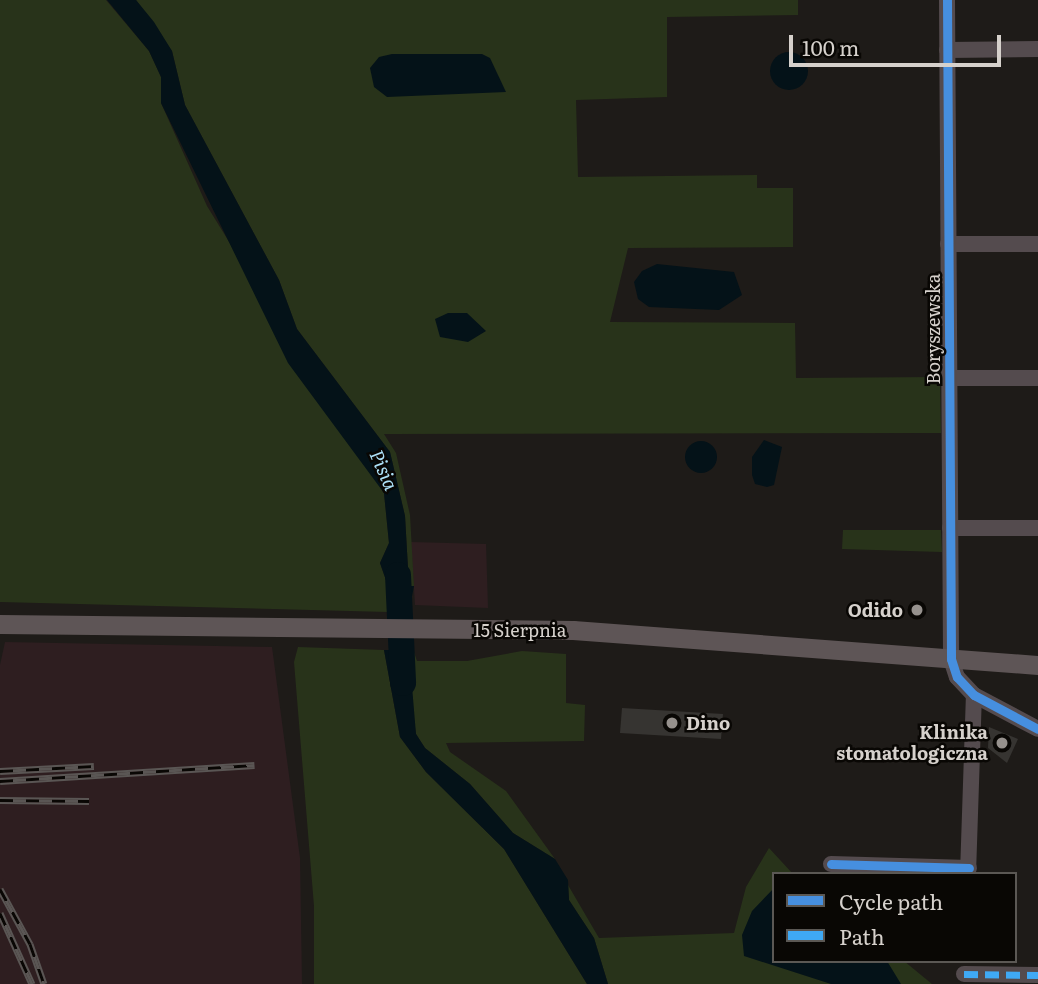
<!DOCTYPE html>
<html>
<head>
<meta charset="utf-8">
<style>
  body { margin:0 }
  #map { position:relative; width:1038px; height:984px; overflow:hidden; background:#1e1b18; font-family:Literata,serif }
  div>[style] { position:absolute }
  .industrial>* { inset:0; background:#2e1e20 }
  .green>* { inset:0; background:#28331a }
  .water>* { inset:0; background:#041218 }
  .round { border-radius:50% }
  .river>* { height:26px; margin:-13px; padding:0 13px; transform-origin:13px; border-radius:13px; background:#041218 }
  .building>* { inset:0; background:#363431 }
  .minor>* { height:16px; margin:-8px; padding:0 8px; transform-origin:8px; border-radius:8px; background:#544b4e }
  .major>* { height:19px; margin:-9.5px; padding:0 9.5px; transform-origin:9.5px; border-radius:9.5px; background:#5e5556 }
  .rail>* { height:7px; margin-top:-3.5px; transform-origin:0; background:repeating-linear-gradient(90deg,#090704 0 13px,#5a5654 0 26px); box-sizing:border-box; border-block:2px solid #5a5654 }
  .quiet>* { height:7px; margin-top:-3.5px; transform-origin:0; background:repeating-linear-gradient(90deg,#3fa9f5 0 14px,transparent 0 21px) }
  .cycleway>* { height:9px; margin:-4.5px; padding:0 4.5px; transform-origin:4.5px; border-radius:4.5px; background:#468fdf }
  .dots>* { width:19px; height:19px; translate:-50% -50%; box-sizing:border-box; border:4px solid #090704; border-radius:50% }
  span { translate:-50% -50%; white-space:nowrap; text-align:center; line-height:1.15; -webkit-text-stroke:5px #090704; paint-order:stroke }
  .street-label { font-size:18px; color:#d6d1cc }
  .poi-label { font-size:18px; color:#d6d1cc; font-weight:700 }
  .right { translate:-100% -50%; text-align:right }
  .left { translate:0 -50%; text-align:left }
  .water-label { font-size:19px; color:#acdff6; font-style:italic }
  .legend { position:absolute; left:772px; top:872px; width:245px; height:91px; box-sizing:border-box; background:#090704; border:2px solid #5b5854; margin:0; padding:9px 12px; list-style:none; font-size:21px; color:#d6d1cc }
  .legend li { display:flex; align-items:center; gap:14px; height:35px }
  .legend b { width:35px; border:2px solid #5b5854 }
  .scale { position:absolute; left:789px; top:35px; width:212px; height:32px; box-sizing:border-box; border:4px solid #d6d1cc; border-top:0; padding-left:9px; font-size:21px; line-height:24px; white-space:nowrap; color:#d6d1cc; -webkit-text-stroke:5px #090704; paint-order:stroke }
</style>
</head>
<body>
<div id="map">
  <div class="industrial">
    <i style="clip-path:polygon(411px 542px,486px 544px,488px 608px,415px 605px)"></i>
    <i style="clip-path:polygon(5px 642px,272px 647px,300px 858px,302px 984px,0 984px,0 665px)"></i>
  </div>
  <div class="green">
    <i style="clip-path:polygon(0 0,106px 0,149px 51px,161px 77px,161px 103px,207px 206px,384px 493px,389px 543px,380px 563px,388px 586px,388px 612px,0 602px)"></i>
    <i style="clip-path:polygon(136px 0,798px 0,798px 15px,667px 17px,667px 97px,576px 100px,578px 177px,757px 175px,757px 188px,793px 188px,793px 247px,628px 248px,610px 322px,795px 323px,796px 378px,940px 377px,941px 433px,384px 434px,396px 453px,410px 515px,414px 586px,409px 586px,405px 516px,390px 452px,297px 329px,279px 280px,185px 105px,172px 51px)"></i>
    <i style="clip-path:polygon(843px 530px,941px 530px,942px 552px,842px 549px)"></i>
    <i style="clip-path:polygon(298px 647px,384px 650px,400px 737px,426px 772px,504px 849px,587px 984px,314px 984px,314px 906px,294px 662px)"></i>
    <i style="clip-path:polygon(413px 649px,417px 661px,467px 661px,522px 651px,566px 654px,566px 703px,585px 705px,584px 741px,446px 743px,450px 752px,506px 791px,555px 859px,513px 833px,470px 784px,425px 748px,416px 734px,409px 691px)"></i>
    <i style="clip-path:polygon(769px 848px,793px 874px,774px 874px,774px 961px,904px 961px,932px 984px,608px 984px,594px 938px,569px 900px,568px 885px,599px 938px,734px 933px,746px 887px)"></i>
  </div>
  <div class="water">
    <i style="clip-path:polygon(107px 0,136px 0,154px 22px,172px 51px,185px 105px,279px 280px,297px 329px,390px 452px,405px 516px,409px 586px,414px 586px,409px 612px,388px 612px,388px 586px,380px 563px,389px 543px,384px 493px,288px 363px,161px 103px,161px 77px,149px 51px)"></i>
    <i class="round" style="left:770px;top:52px;width:38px;height:38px"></i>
    <i style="clip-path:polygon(392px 54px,482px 54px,490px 58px,506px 92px,387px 97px,374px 87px,370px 68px,379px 57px)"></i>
    <i style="clip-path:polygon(657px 264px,734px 272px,742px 295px,719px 310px,649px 307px,638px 299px,634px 282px,642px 271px)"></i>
    <i style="clip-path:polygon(448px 313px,467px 313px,486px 331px,468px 342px,440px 337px,435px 319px)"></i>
    <i style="clip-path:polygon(764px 440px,782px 447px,774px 485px,767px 487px,755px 484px,752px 475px,752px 457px)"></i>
    <i class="round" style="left:685px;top:441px;width:32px;height:32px"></i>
    <i style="clip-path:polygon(384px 650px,409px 650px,416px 734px,425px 748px,470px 784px,513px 833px,555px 859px,568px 880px,569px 900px,594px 938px,608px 984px,587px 984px,504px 849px,426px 772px,400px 737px)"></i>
    <i style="clip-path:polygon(774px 888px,774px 961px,887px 961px,901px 984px,831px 984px,744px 956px,742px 935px,752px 911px)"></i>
  </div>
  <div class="river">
    <i style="left:398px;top:575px;width:108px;rotate:87.3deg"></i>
  </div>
  <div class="building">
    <i style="clip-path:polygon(622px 708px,723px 714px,721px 739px,620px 733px)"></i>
    <i style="clip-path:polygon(989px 727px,1018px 739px,1007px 763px,988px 748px)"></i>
  </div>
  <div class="minor">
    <i style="left:947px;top:0;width:659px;rotate:89.65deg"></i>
    <i style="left:951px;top:659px;width:19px;rotate:72deg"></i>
    <i style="left:957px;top:677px;width:25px;rotate:47deg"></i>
    <i style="left:974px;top:695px;width:72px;rotate:28deg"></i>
    <i style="left:947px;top:50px;width:91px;rotate:-0.6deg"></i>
    <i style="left:948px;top:244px;width:90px"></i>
    <i style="left:949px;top:378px;width:89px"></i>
    <i style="left:950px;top:528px;width:88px"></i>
    <i style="left:831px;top:864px;width:138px;rotate:1.7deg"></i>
    <i style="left:968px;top:874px;width:179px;rotate:-88.1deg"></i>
    <i style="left:964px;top:974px;width:74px;rotate:0.8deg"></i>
  </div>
  <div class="major">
    <i style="left:0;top:624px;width:573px;rotate:0.6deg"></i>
    <i style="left:573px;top:630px;width:466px;rotate:4.3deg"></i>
  </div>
  <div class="rail">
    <i style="left:0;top:771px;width:94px;rotate:-3deg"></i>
    <i style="left:0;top:781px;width:255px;rotate:-3.6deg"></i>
    <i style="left:0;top:800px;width:89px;rotate:0.6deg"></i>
    <i style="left:0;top:889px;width:63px;rotate:61.4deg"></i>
    <i style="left:30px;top:944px;width:42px;rotate:70.7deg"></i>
    <i style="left:0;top:913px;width:78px;rotate:65.7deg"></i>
  </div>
  <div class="quiet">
    <i style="left:964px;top:974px;width:74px;rotate:0.8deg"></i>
  </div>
  <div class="cycleway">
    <i style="left:947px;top:0;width:659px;rotate:89.65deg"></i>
    <i style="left:951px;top:659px;width:19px;rotate:72deg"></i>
    <i style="left:957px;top:677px;width:25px;rotate:47deg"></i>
    <i style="left:974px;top:695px;width:72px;rotate:28deg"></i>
    <i style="left:831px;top:864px;width:138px;rotate:1.7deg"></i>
  </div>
  <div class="dots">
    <i style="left:917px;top:610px;background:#96918d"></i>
    <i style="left:672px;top:723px;background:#96918d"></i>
    <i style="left:1002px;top:743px;background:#96918d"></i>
  </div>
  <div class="street-label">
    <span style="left:933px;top:329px;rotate:-90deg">Boryszewska</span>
    <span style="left:520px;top:630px">15 Sierpnia</span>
  </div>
  <div class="poi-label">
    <span class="right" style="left:903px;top:610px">Odido</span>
    <span class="left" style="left:686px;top:723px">Dino</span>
    <span class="right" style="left:988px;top:743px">Klinika<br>stomatologiczna</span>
  </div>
  <div class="water-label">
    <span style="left:384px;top:470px;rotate:66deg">Pisia</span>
  </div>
  <ul class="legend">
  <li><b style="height:9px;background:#468fdf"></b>Cycle path</li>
  <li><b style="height:9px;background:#3fa9f5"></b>Path</li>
  </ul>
  <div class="scale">100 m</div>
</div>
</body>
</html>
